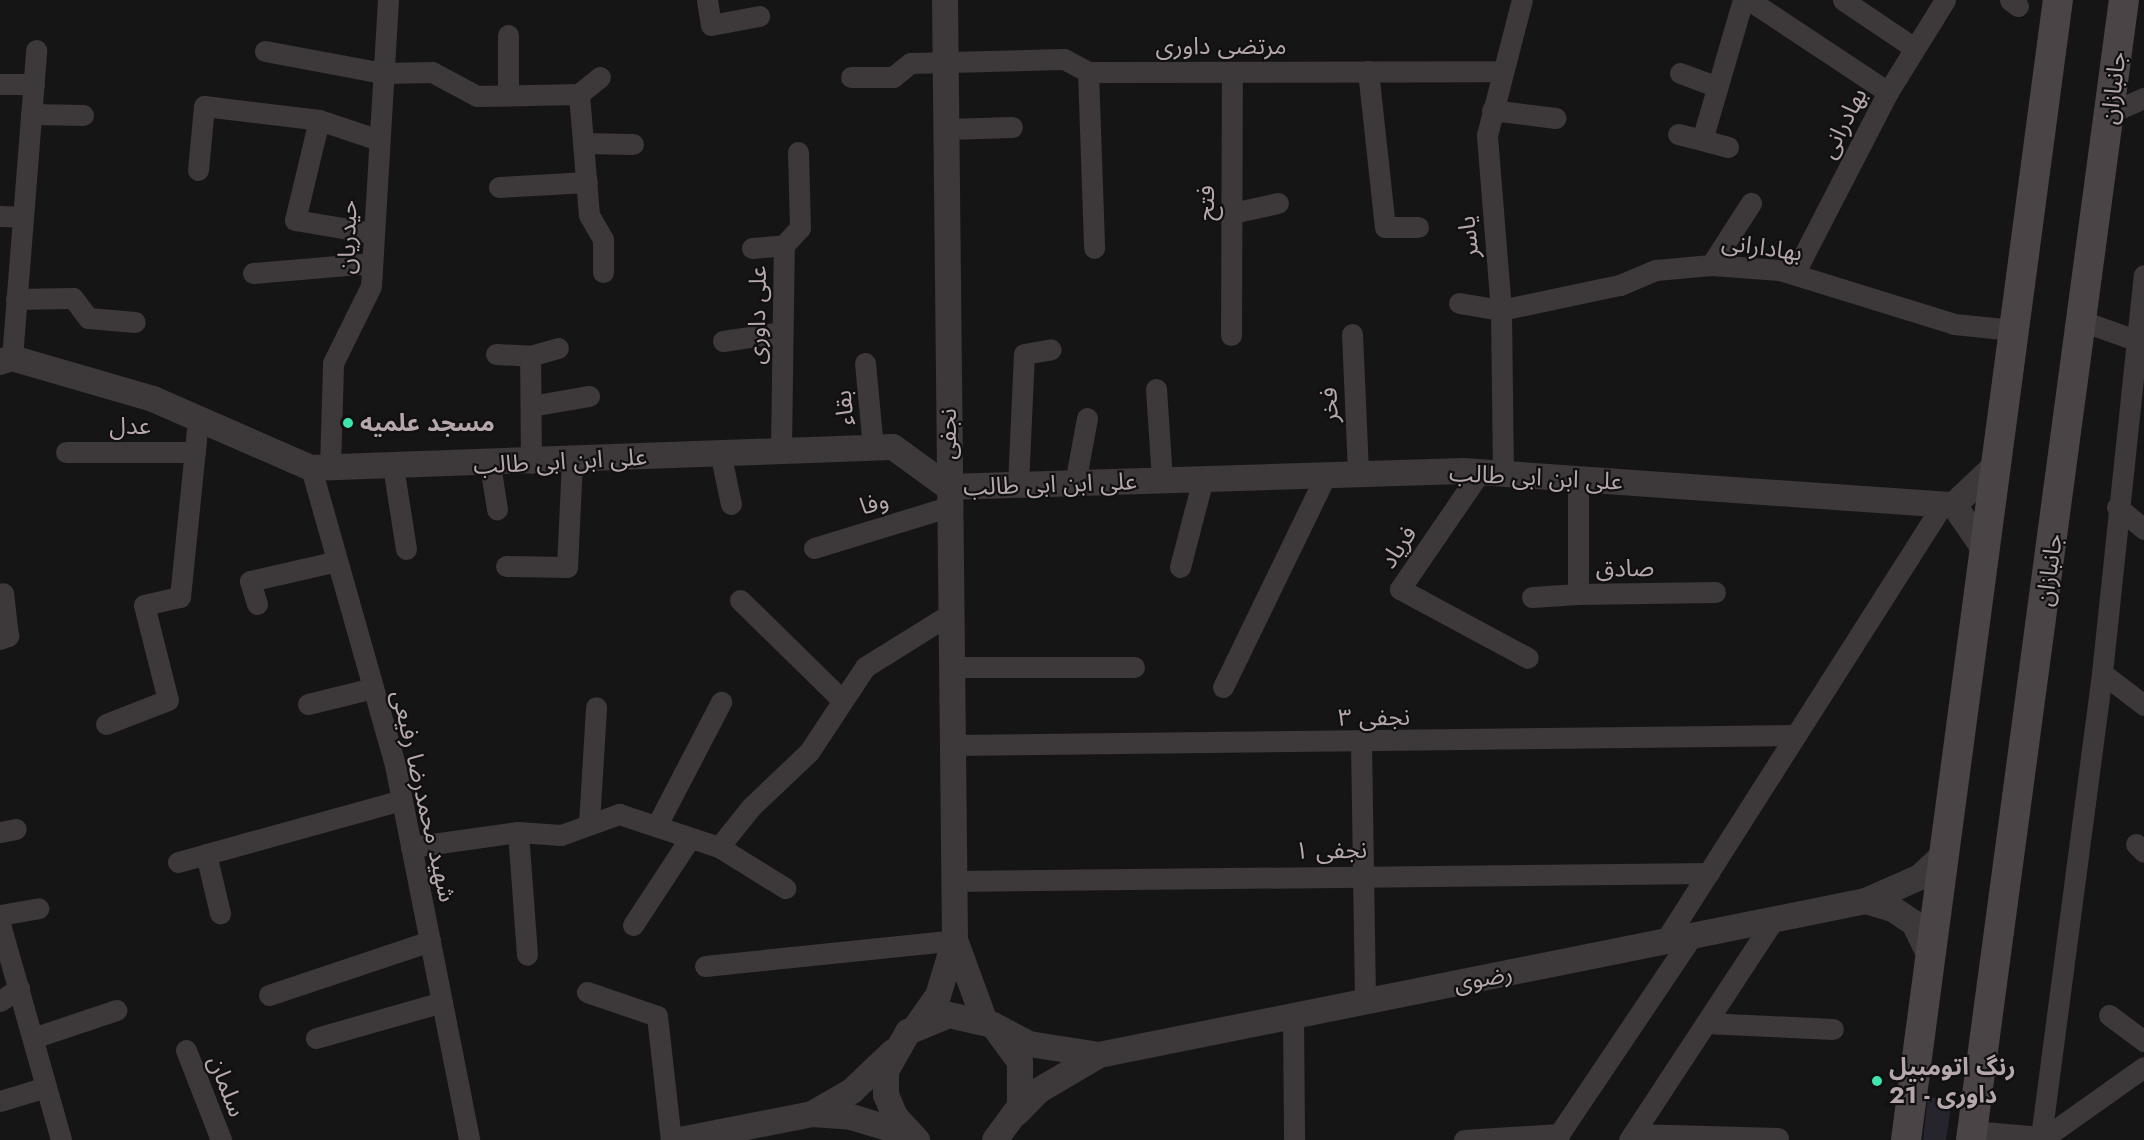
<!DOCTYPE html>
<html>
<head>
<meta charset="utf-8">
<style>
  body { margin:0 }
  #map { position:relative; width:2144px; height:1140px; overflow:hidden; background:#161515; font-family:Jost,"Noto Sans Arabic",sans-serif }
  div>[style] { position:absolute }
  .green>* { inset:0; background:#26252e }
  .minor>* { height:21px; margin:-10.5px; padding:0 10.5px; transform-origin:10.5px; border-radius:10.5px; background:#3d3839 }
  .tertiary>* { height:26px; margin:-13px; padding:0 13px; transform-origin:13px; border-radius:13px; background:#3d3839 }
  .secondary>* { height:30px; margin:-15px; padding:0 15px; transform-origin:15px; border-radius:15px; background:#4b4446 }
  .dots>* { width:16px; height:16px; translate:-50% -50%; box-sizing:border-box; border:3px solid #111010; border-radius:50% }
  span { translate:-50% -50%; white-space:nowrap; text-align:center; line-height:1.15; -webkit-text-stroke:4.5px #111010; paint-order:stroke }
  .street-label { font-size:24px; color:#b6a7ac }
  .poi-label { font-size:24px; color:#b6a7ac; font-weight:700 }
  .left { translate:0 -50%; text-align:left }
</style>
</head>
<body>
<div id="map">
  <div class="green">
    <i style="clip-path:polygon(1928px 1097px,1952px 1100px,1946px 1140px,1923px 1140px)"></i>
  </div>
  <div class="minor">
    <i style="left:707px;top:0;width:25px;rotate:81deg"></i>
    <i style="left:711px;top:25px;width:49px;rotate:-10.6deg"></i>
    <i style="left:1749px;top:0;width:167px;rotate:33.5deg"></i>
    <i style="left:1843px;top:0;width:84px;rotate:33.9deg"></i>
    <i style="left:2010px;top:0;width:10px;rotate:37deg"></i>
    <i style="left:508px;top:35px;width:60px;rotate:90deg"></i>
    <i style="left:265px;top:51px;width:119px;rotate:10.6deg"></i>
    <i style="left:382px;top:73px;width:50px;rotate:-1.1deg"></i>
    <i style="left:432px;top:72px;width:51px;rotate:28.1deg"></i>
    <i style="left:477px;top:96px;width:102px;rotate:-1.1deg"></i>
    <i style="left:579px;top:94px;width:121px;rotate:85.3deg"></i>
    <i style="left:589px;top:215px;width:28px;rotate:60deg"></i>
    <i style="left:603px;top:239px;width:33px;rotate:90deg"></i>
    <i style="left:1368px;top:71px;width:157px;rotate:83.8deg"></i>
    <i style="left:1385px;top:227px;width:33px"></i>
    <i style="left:1088px;top:72px;width:176px;rotate:88deg"></i>
    <i style="left:1680px;top:73px;width:40px;rotate:20.2deg"></i>
    <i style="left:851px;top:77px;width:42px"></i>
    <i style="left:893px;top:77px;width:22px;rotate:-39deg"></i>
    <i style="left:910px;top:63px;width:154px;rotate:-1.5deg"></i>
    <i style="left:1064px;top:59px;width:27px;rotate:28deg"></i>
    <i style="left:1088px;top:72px;width:413px;rotate:-0.1deg"></i>
    <i style="left:0;top:84px;width:34px"></i>
    <i style="left:579px;top:94px;width:27px;rotate:-39deg"></i>
    <i style="left:1492px;top:110px;width:64px;rotate:7.2deg"></i>
    <i style="left:2110px;top:113px;width:37px;rotate:-24deg"></i>
    <i style="left:31px;top:114px;width:52px;rotate:1.1deg"></i>
    <i style="left:319px;top:120px;width:103px;rotate:103.5deg"></i>
    <i style="left:295px;top:220px;width:79px;rotate:9.5deg"></i>
    <i style="left:947px;top:129px;width:65px;rotate:-1.8deg"></i>
    <i style="left:1678px;top:134px;width:25px;rotate:14deg"></i>
    <i style="left:1702px;top:140px;width:146px;rotate:-73.7deg"></i>
    <i style="left:1702px;top:140px;width:27px;rotate:15deg"></i>
    <i style="left:583px;top:143px;width:50px;rotate:1.1deg"></i>
    <i style="left:198px;top:170px;width:64px;rotate:-84.6deg"></i>
    <i style="left:204px;top:106px;width:116px;rotate:6.9deg"></i>
    <i style="left:319px;top:120px;width:60px;rotate:18.4deg"></i>
    <i style="left:499px;top:187px;width:88px;rotate:-3.3deg"></i>
    <i style="left:1232px;top:213px;width:47px;rotate:-12.3deg"></i>
    <i style="left:0;top:216px;width:23px;rotate:2deg"></i>
    <i style="left:752px;top:248px;width:32px;rotate:-5deg"></i>
    <i style="left:1711px;top:265px;width:74px;rotate:-57.2deg"></i>
    <i style="left:253px;top:273px;width:118px;rotate:-4.8deg"></i>
    <i style="left:1794px;top:274px;width:205px;rotate:-62.7deg"></i>
    <i style="left:1888px;top:92px;width:108px;rotate:-58.2deg"></i>
    <i style="left:16px;top:299px;width:57px;rotate:-1deg"></i>
    <i style="left:73px;top:298px;width:25px;rotate:53deg"></i>
    <i style="left:88px;top:318px;width:47px;rotate:4.9deg"></i>
    <i style="left:1459px;top:303px;width:43px;rotate:9.5deg"></i>
    <i style="left:1501px;top:310px;width:122px;rotate:-11.9deg"></i>
    <i style="left:1620px;top:285px;width:39px;rotate:-23deg"></i>
    <i style="left:1656px;top:270px;width:55px;rotate:-5.2deg"></i>
    <i style="left:1711px;top:265px;width:69px;rotate:4.1deg"></i>
    <i style="left:1780px;top:270px;width:182px;rotate:17.2deg"></i>
    <i style="left:1954px;top:324px;width:60px;rotate:5.7deg"></i>
    <i style="left:2082px;top:321px;width:66px;rotate:19.5deg"></i>
    <i style="left:1352px;top:334px;width:140px;rotate:87.5deg"></i>
    <i style="left:1231px;top:335px;width:263px;rotate:-89.8deg"></i>
    <i style="left:723px;top:341px;width:60px;rotate:-8.7deg"></i>
    <i style="left:496px;top:354px;width:34px;rotate:3deg"></i>
    <i style="left:12px;top:358px;width:309px;rotate:-85.5deg"></i>
    <i style="left:865px;top:363px;width:85px;rotate:84.6deg"></i>
    <i style="left:1156px;top:389px;width:91px;rotate:86.2deg"></i>
    <i style="left:531px;top:406px;width:59px;rotate:-9.8deg"></i>
    <i style="left:781px;top:449px;width:204px;rotate:-89.2deg"></i>
    <i style="left:784px;top:245px;width:23px;rotate:-47deg"></i>
    <i style="left:800px;top:228px;width:76px;rotate:-91.5deg"></i>
    <i style="left:66px;top:452px;width:129px"></i>
    <i style="left:720px;top:452px;width:53px;rotate:78.1deg"></i>
    <i style="left:531px;top:463px;width:107px;rotate:-90.5deg"></i>
    <i style="left:530px;top:356px;width:29px;rotate:-16deg"></i>
    <i style="left:490px;top:465px;width:45px;rotate:81deg"></i>
    <i style="left:393px;top:466px;width:84px;rotate:81.1deg"></i>
    <i style="left:330px;top:467px;width:104px;rotate:-88.3deg"></i>
    <i style="left:333px;top:363px;width:86px;rotate:-63.7deg"></i>
    <i style="left:371px;top:286px;width:287px;rotate:-86.6deg"></i>
    <i style="left:311px;top:468px;width:309px;rotate:74.2deg"></i>
    <i style="left:395px;top:765px;width:382px;rotate:78.8deg"></i>
    <i style="left:1480px;top:472px;width:142px;rotate:124.4deg"></i>
    <i style="left:1400px;top:589px;width:145px;rotate:28.3deg"></i>
    <i style="left:1503px;top:474px;width:164px;rotate:-90.7deg"></i>
    <i style="left:1501px;top:310px;width:176px;rotate:-94.6deg"></i>
    <i style="left:1487px;top:135px;width:139px;rotate:-75.5deg"></i>
    <i style="left:1578px;top:479px;width:115px;rotate:90deg"></i>
    <i style="left:1578px;top:594px;width:137px;rotate:-0.8deg"></i>
    <i style="left:1075px;top:483px;width:66px;rotate:-79.5deg"></i>
    <i style="left:1018px;top:485px;width:131px;rotate:-87.4deg"></i>
    <i style="left:1024px;top:354px;width:27px;rotate:-10deg"></i>
    <i style="left:2117px;top:507px;width:35px;rotate:39deg"></i>
    <i style="left:814px;top:548px;width:140px;rotate:-17deg"></i>
    <i style="left:506px;top:566px;width:61px;rotate:0.9deg"></i>
    <i style="left:567px;top:567px;width:106px;rotate:-87.3deg"></i>
    <i style="left:1180px;top:567px;width:91px;rotate:-75.4deg"></i>
    <i style="left:1532px;top:597px;width:46px;rotate:-3.7deg"></i>
    <i style="left:740px;top:600px;width:141px;rotate:44.4deg"></i>
    <i style="left:257px;top:604px;width:24px;rotate:-107deg"></i>
    <i style="left:250px;top:581px;width:89px;rotate:-12.9deg"></i>
    <i style="left:0;top:639px;width:9px;rotate:-21deg"></i>
    <i style="left:8px;top:636px;width:43px;rotate:-96.6deg"></i>
    <i style="left:951px;top:667px;width:183px"></i>
    <i style="left:2102px;top:673px;width:53px;rotate:37.3deg"></i>
    <i style="left:1223px;top:687px;width:236px;rotate:-64.1deg"></i>
    <i style="left:308px;top:704px;width:67px;rotate:-13.8deg"></i>
    <i style="left:106px;top:724px;width:66px;rotate:-21.2deg"></i>
    <i style="left:168px;top:700px;width:98px;rotate:-104.2deg"></i>
    <i style="left:144px;top:605px;width:37px;rotate:-13deg"></i>
    <i style="left:180px;top:597px;width:179px;rotate:-84.2deg"></i>
    <i style="left:1361px;top:743px;width:258px;rotate:89.1deg"></i>
    <i style="left:952px;top:745px;width:844px;rotate:-0.68deg"></i>
    <i style="left:589px;top:823px;width:116px;rotate:-86.5deg"></i>
    <i style="left:657px;top:825px;width:139px;rotate:-62.5deg"></i>
    <i style="left:0;top:832px;width:16px;rotate:-11deg"></i>
    <i style="left:518px;top:832px;width:123px;rotate:85.8deg"></i>
    <i style="left:2136px;top:844px;width:11px;rotate:45deg"></i>
    <i style="left:411px;top:847px;width:108px;rotate:-8deg"></i>
    <i style="left:518px;top:832px;width:43px;rotate:4deg"></i>
    <i style="left:561px;top:835px;width:62px;rotate:-19.9deg"></i>
    <i style="left:619px;top:814px;width:105px;rotate:18.3deg"></i>
    <i style="left:719px;top:847px;width:51px;rotate:-51.3deg"></i>
    <i style="left:751px;top:807px;width:80px;rotate:-43.5deg"></i>
    <i style="left:809px;top:752px;width:102px;rotate:-56.6deg"></i>
    <i style="left:865px;top:667px;width:100px;rotate:-31.9deg"></i>
    <i style="left:719px;top:847px;width:78px;rotate:31.8deg"></i>
    <i style="left:206px;top:854px;width:61px;rotate:76.7deg"></i>
    <i style="left:178px;top:862px;width:232px;rotate:-15.5deg"></i>
    <i style="left:954px;top:881px;width:755px;rotate:-0.61deg"></i>
    <i style="left:0;top:915px;width:39px;rotate:-10deg"></i>
    <i style="left:0;top:924px;width:224px;rotate:74.2deg"></i>
    <i style="left:633px;top:925px;width:104px;rotate:-56.8deg"></i>
    <i style="left:1665px;top:941px;width:518px;rotate:-57.54deg"></i>
    <i style="left:705px;top:966px;width:251px;rotate:-5.9deg"></i>
    <i style="left:587px;top:992px;width:74px;rotate:18.9deg"></i>
    <i style="left:657px;top:1016px;width:125px;rotate:83.6deg"></i>
    <i style="left:269px;top:995px;width:170px;rotate:-18.5deg"></i>
    <i style="left:0;top:1001px;width:23px;rotate:-34deg"></i>
    <i style="left:2109px;top:1015px;width:44px;rotate:36.6deg"></i>
    <i style="left:1293px;top:1016px;width:124px;rotate:89.5deg"></i>
    <i style="left:1706px;top:1023px;width:127px;rotate:2.7deg"></i>
    <i style="left:33px;top:1038px;width:88px;rotate:-18.6deg"></i>
    <i style="left:316px;top:1038px;width:131px;rotate:-15.9deg"></i>
    <i style="left:186px;top:1050px;width:97px;rotate:68.7deg"></i>
    <i style="left:0;top:1101px;width:48px;rotate:-16.9deg"></i>
    <i style="left:1972px;top:1131px;width:69px;rotate:5deg"></i>
    <i style="left:2041px;top:1137px;width:468px;rotate:-82.5deg"></i>
    <i style="left:2102px;top:673px;width:400px;rotate:-84deg"></i>
    <i style="left:1633px;top:1134px;width:145px;rotate:1.6deg"></i>
    <i style="left:1464px;top:1140px;width:96px;rotate:-3.6deg"></i>
    <i style="left:1555px;top:1140px;width:247px;rotate:-56.1deg"></i>
    <i style="left:1629px;top:1140px;width:264px;rotate:-56.7deg"></i>
    <i style="left:2041px;top:1140px;width:126px;rotate:-35.3deg"></i>
  </div>
  <div class="tertiary">
    <i style="left:945px;top:0;width:940px;rotate:89.39deg"></i>
    <i style="left:955px;top:940px;width:87px;rotate:69.9deg"></i>
    <i style="left:0;top:362px;width:13px;rotate:-18deg"></i>
    <i style="left:12px;top:358px;width:147px;rotate:16.2deg"></i>
    <i style="left:153px;top:399px;width:172px;rotate:23.6deg"></i>
    <i style="left:311px;top:468px;width:582px;rotate:-2.07deg"></i>
    <i style="left:893px;top:447px;width:68px;rotate:36deg"></i>
    <i style="left:948px;top:487px;width:515px;rotate:-1.78deg"></i>
    <i style="left:1463px;top:471px;width:492px;rotate:4deg"></i>
    <i style="left:1985px;top:550px;width:55px;rotate:-124.6deg"></i>
    <i style="left:1954px;top:505px;width:59px;rotate:-43.6deg"></i>
    <i style="left:1866px;top:901px;width:28px;rotate:17deg"></i>
    <i style="left:1893px;top:909px;width:25px;rotate:34deg"></i>
    <i style="left:1914px;top:923px;width:39px;rotate:64deg"></i>
    <i style="left:993px;top:1025px;width:41px;rotate:27.8deg"></i>
    <i style="left:1029px;top:1044px;width:71px;rotate:8.9deg"></i>
    <i style="left:1099px;top:1055px;width:782px;rotate:-11.35deg"></i>
    <i style="left:1866px;top:901px;width:59px;rotate:-24deg"></i>
    <i style="left:1920px;top:877px;width:33px;rotate:-43deg"></i>
    <i style="left:916px;top:1027px;width:38px;rotate:-55deg"></i>
    <i style="left:938px;top:996px;width:55px;rotate:-73.2deg"></i>
    <i style="left:1017px;top:1113px;width:30px;rotate:-46deg"></i>
    <i style="left:1038px;top:1091px;width:71px;rotate:-30.5deg"></i>
    <i style="left:812px;top:1114px;width:46px;rotate:-29.9deg"></i>
    <i style="left:852px;top:1091px;width:57px;rotate:-43.6deg"></i>
    <i style="left:680px;top:1140px;width:135px;rotate:-11.1deg"></i>
    <i style="left:812px;top:1114px;width:39px;rotate:4deg"></i>
    <i style="left:851px;top:1117px;width:59px;rotate:16.6deg"></i>
    <i style="left:917px;top:1140px;width:33px;rotate:-133deg"></i>
    <i style="left:895px;top:1116px;width:23px;rotate:-113deg"></i>
    <i style="left:886px;top:1095px;width:24px;rotate:-90deg"></i>
    <i style="left:886px;top:1071px;width:45px;rotate:-60.6deg"></i>
    <i style="left:908px;top:1032px;width:44px;rotate:-22.5deg"></i>
    <i style="left:949px;top:1015px;width:45px;rotate:12.8deg"></i>
    <i style="left:993px;top:1025px;width:46px;rotate:53.9deg"></i>
    <i style="left:1020px;top:1062px;width:44px;rotate:90deg"></i>
    <i style="left:1020px;top:1106px;width:42px;rotate:126.3deg"></i>
  </div>
  <div class="secondary">
    <i style="left:1906px;top:1140px;width:1150px;rotate:-82.41deg"></i>
    <i style="left:1971px;top:1140px;width:1150px;rotate:-82.36deg"></i>
  </div>
  <div class="dots">
    <i style="left:348px;top:423px;background:#3ee5ae"></i>
    <i style="left:1877px;top:1081px;background:#3ee5ae"></i>
  </div>
  <div class="street-label">
    <span style="left:1221px;top:46px">مرتضی داوری</span>
    <span style="left:2113px;top:88px;rotate:-83deg">جانبازان</span>
    <span style="left:1843px;top:123px;rotate:-63deg">بهادرانی</span>
    <span style="left:1206px;top:203px;rotate:-90deg">فتح</span>
    <span style="left:347px;top:237px;rotate:-88deg">حیدریان</span>
    <span style="left:1468px;top:237px;rotate:-96deg">یاسر</span>
    <span style="left:1762px;top:247px;rotate:8deg">بهادارانی</span>
    <span style="left:757px;top:315px;rotate:-89deg">علی داوری</span>
    <span style="left:1329px;top:405px;rotate:-93deg">فخر</span>
    <span style="left:844px;top:408px;rotate:-96deg">بقاء</span>
    <span style="left:130px;top:426px">عدل</span>
    <span style="left:948px;top:434px;rotate:-90deg">نجفی</span>
    <span style="left:560px;top:461px;rotate:-3deg">علی ابن ابی طالب</span>
    <span style="left:1536px;top:477px;rotate:3deg">علی ابن ابی طالب</span>
    <span style="left:1050px;top:484px;rotate:-2deg">علی ابن ابی طالب</span>
    <span style="left:874px;top:503px;rotate:-17deg">وفا</span>
    <span style="left:1398px;top:547px;rotate:-56deg">فریاد</span>
    <span style="left:1625px;top:568px;rotate:-1deg">صادق</span>
    <span style="left:2049px;top:570px;rotate:-82deg">جانبازان</span>
    <span style="left:1374px;top:717px;rotate:-1deg">نجفی ۳</span>
    <span style="left:424px;top:796px;rotate:77deg">شهید محمدرضا رفیعی</span>
    <span style="left:1331px;top:850px;rotate:-1deg">نجفی ۱</span>
    <span style="left:1483px;top:978px;rotate:-11deg">رضوی</span>
    <span style="left:227px;top:1086px;rotate:69deg">سلمان</span>
  </div>
  <div class="poi-label">
    <span class="left" style="left:360px;top:423px">مسجد علمیه</span>
    <span class="left" style="left:1889px;top:1081px">رنگ اتومبیل<br>21 - داوری</span>
  </div>
</div>
</body>
</html>
